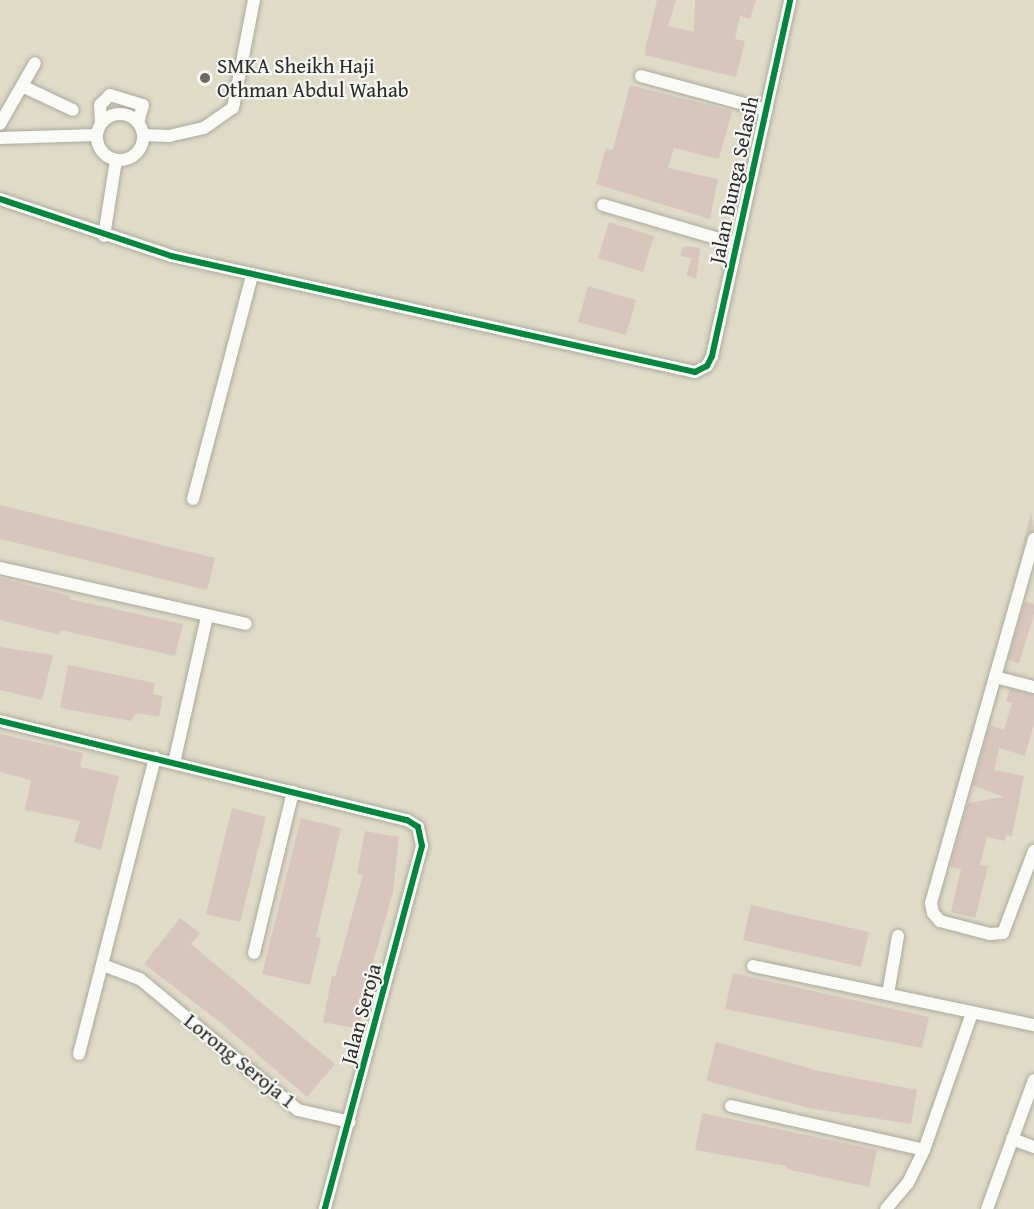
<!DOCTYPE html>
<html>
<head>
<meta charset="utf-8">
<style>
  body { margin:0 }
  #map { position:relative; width:1034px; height:1209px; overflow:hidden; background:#dfdbc7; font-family:"Gentium Book Plus",serif }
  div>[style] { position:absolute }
  .building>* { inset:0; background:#d8c6bc }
  .roads { filter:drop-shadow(0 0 2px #acaa9d) drop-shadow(0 0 2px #acaa9d) }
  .minor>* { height:12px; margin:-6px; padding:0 6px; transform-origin:6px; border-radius:6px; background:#fafaf7 }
  .minor>.ring { margin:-6px; padding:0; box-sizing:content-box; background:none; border:12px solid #fafaf7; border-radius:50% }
  .cycleway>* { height:6px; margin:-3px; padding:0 3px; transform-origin:3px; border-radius:3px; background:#00873e }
  .dots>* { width:16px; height:16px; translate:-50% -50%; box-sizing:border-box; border:3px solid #f6f6f2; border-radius:50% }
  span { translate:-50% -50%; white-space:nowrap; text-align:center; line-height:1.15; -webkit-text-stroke:4.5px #f6f6f2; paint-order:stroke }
  .poi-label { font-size:21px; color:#2b2b2b }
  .left { translate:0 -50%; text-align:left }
  .street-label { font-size:21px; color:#2b2b2b }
</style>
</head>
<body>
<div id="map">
  <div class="building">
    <i style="clip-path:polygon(657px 0,676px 0,668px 26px,694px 32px,695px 0,756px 0,750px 19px,740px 16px,735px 39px,745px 41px,736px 77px,644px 55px)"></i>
    <i style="clip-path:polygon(630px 85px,732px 111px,719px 159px,674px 148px,668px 168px,718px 179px,710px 219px,596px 184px,606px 148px,613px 150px)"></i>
    <i style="clip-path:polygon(609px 222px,654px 236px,643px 272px,598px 258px)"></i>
    <i style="clip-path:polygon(684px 246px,700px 248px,696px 279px,686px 275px,692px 258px,680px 256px)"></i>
    <i style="clip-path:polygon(588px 286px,636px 300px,626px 335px,578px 322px)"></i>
    <i style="clip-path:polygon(0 505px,215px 558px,207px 590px,0 539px)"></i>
    <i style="clip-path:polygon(1031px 512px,1034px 531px,1026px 537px,1017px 570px)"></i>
    <i style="clip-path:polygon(0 578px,70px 596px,69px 599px,183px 624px,175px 656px,61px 630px,60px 635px,0 620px)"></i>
    <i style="clip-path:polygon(1025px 601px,1034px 604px,1034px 614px,1019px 663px,1008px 660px)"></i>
    <i style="clip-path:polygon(0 647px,53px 655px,42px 700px,0 690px)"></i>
    <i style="clip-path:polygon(68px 665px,155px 683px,153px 694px,163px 696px,159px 717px,137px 713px,131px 721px,60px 708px)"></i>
    <i style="clip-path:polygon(1010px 689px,1034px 695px,1034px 724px,1025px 756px,999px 748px,994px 770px,1024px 776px,1012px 836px,1006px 835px,1005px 841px,987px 837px,980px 865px,988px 866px,975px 918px,951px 912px,961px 869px,950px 867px,968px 803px,1004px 797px,973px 785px,990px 725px,1004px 730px,1012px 703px,1006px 701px)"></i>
    <i style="clip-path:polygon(0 734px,83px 753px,80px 767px,119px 776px,101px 850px,74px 842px,80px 821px,25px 810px,31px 780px,0 772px)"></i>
    <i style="clip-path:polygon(232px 808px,266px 817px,240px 922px,206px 914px)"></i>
    <i style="clip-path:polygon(301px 818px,341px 828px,316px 937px,321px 938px,310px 985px,262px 974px)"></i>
    <i style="clip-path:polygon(365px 831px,399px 837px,393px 892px,367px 983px,359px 1029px,323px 1022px,332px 976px,335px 977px,363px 875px,357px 874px)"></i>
    <i style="clip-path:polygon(751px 905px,869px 932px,861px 967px,743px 940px)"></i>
    <i style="clip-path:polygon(180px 918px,200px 933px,191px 944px,335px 1064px,307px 1097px,220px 1022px,144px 964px)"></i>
    <i style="clip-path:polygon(733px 973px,929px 1017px,922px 1048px,725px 1009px)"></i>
    <i style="clip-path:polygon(716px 1042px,819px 1071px,917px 1090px,911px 1124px,809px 1108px,706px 1081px)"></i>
    <i style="clip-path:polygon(702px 1113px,877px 1150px,869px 1187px,786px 1169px,787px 1166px,695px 1150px)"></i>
  </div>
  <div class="roads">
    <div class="minor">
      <i style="left:641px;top:76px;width:130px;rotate:15.2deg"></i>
      <i style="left:22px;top:86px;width:56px;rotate:25.2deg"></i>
      <i class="ring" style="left:97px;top:114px;width:34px;height:34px"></i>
      <i style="left:101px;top:123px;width:18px;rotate:-93deg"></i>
      <i style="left:100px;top:105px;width:14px;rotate:-45deg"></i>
      <i style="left:110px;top:95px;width:34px;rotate:17deg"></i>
      <i style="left:143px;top:105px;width:18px;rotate:106deg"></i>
      <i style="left:0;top:124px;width:70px;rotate:-60.2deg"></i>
      <i style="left:143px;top:135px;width:26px;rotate:2deg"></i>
      <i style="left:169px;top:136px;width:36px;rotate:-13deg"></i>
      <i style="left:204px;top:128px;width:35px;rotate:-35deg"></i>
      <i style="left:233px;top:108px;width:110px;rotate:-79deg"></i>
      <i style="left:0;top:138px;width:97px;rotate:-1.8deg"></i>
      <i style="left:0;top:199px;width:180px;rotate:18.4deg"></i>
      <i style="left:171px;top:256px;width:537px;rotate:12.48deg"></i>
      <i style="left:695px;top:372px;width:13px;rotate:-27deg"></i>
      <i style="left:707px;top:366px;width:11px;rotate:-63deg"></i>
      <i style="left:712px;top:356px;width:364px;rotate:-77.6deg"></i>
      <i style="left:603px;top:205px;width:139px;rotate:16.3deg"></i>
      <i style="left:104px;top:236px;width:77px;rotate:-81deg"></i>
      <i style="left:193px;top:499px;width:232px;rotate:-75.2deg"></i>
      <i style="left:1034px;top:539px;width:378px;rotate:105.8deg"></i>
      <i style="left:931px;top:903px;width:10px;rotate:79deg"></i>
      <i style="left:933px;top:913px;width:11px;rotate:49deg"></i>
      <i style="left:940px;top:921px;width:52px;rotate:14.6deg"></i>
      <i style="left:990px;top:934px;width:13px;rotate:-4deg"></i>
      <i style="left:1003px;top:933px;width:88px;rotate:-69.3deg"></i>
      <i style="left:0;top:568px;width:252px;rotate:12.8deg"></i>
      <i style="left:995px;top:677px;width:40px;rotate:14.4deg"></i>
      <i style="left:0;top:721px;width:419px;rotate:13.7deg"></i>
      <i style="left:407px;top:820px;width:13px;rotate:32deg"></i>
      <i style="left:418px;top:827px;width:19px;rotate:78deg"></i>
      <i style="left:422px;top:846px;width:376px;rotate:105deg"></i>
      <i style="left:174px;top:763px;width:151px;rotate:-77.3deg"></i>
      <i style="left:254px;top:953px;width:166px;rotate:-76.4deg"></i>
      <i style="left:103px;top:965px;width:40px;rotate:21deg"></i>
      <i style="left:140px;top:979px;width:205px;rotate:39.7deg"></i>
      <i style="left:298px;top:1110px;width:53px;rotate:13deg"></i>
      <i style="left:753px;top:966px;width:287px;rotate:11.9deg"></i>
      <i style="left:888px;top:994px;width:59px;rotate:-80.2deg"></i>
      <i style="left:79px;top:1054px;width:306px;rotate:-75.6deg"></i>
      <i style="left:731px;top:1106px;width:198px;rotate:12.8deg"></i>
      <i style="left:1012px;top:1139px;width:23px;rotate:20deg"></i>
      <i style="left:886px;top:1209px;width:34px;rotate:-50deg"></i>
      <i style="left:908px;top:1183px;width:37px;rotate:-64deg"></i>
      <i style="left:924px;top:1150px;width:145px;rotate:-70.7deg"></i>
      <i style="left:987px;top:1209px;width:137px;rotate:-70deg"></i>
    </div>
  </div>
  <div class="cycleway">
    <i style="left:0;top:199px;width:180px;rotate:18.4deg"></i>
    <i style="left:171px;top:256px;width:537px;rotate:12.48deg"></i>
    <i style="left:695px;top:372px;width:13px;rotate:-27deg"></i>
    <i style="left:707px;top:366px;width:11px;rotate:-63deg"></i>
    <i style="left:712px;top:356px;width:364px;rotate:-77.6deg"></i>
    <i style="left:0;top:721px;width:419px;rotate:13.7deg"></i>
    <i style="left:407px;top:820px;width:13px;rotate:32deg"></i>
    <i style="left:418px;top:827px;width:19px;rotate:78deg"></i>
    <i style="left:422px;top:846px;width:376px;rotate:105deg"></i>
  </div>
  <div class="dots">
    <i style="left:205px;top:78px;background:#6a6962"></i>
  </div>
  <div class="poi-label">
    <span class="left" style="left:217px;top:78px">SMKA Sheikh Haji<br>Othman Abdul Wahab</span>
  </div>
  <div class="street-label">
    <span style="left:734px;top:180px;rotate:-78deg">Jalan Bunga Selasih</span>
    <span style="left:361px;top:1014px;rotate:-75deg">Jalan Seroja</span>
    <span style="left:240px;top:1061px;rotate:39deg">Lorong Seroja 1</span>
  </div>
</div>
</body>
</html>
